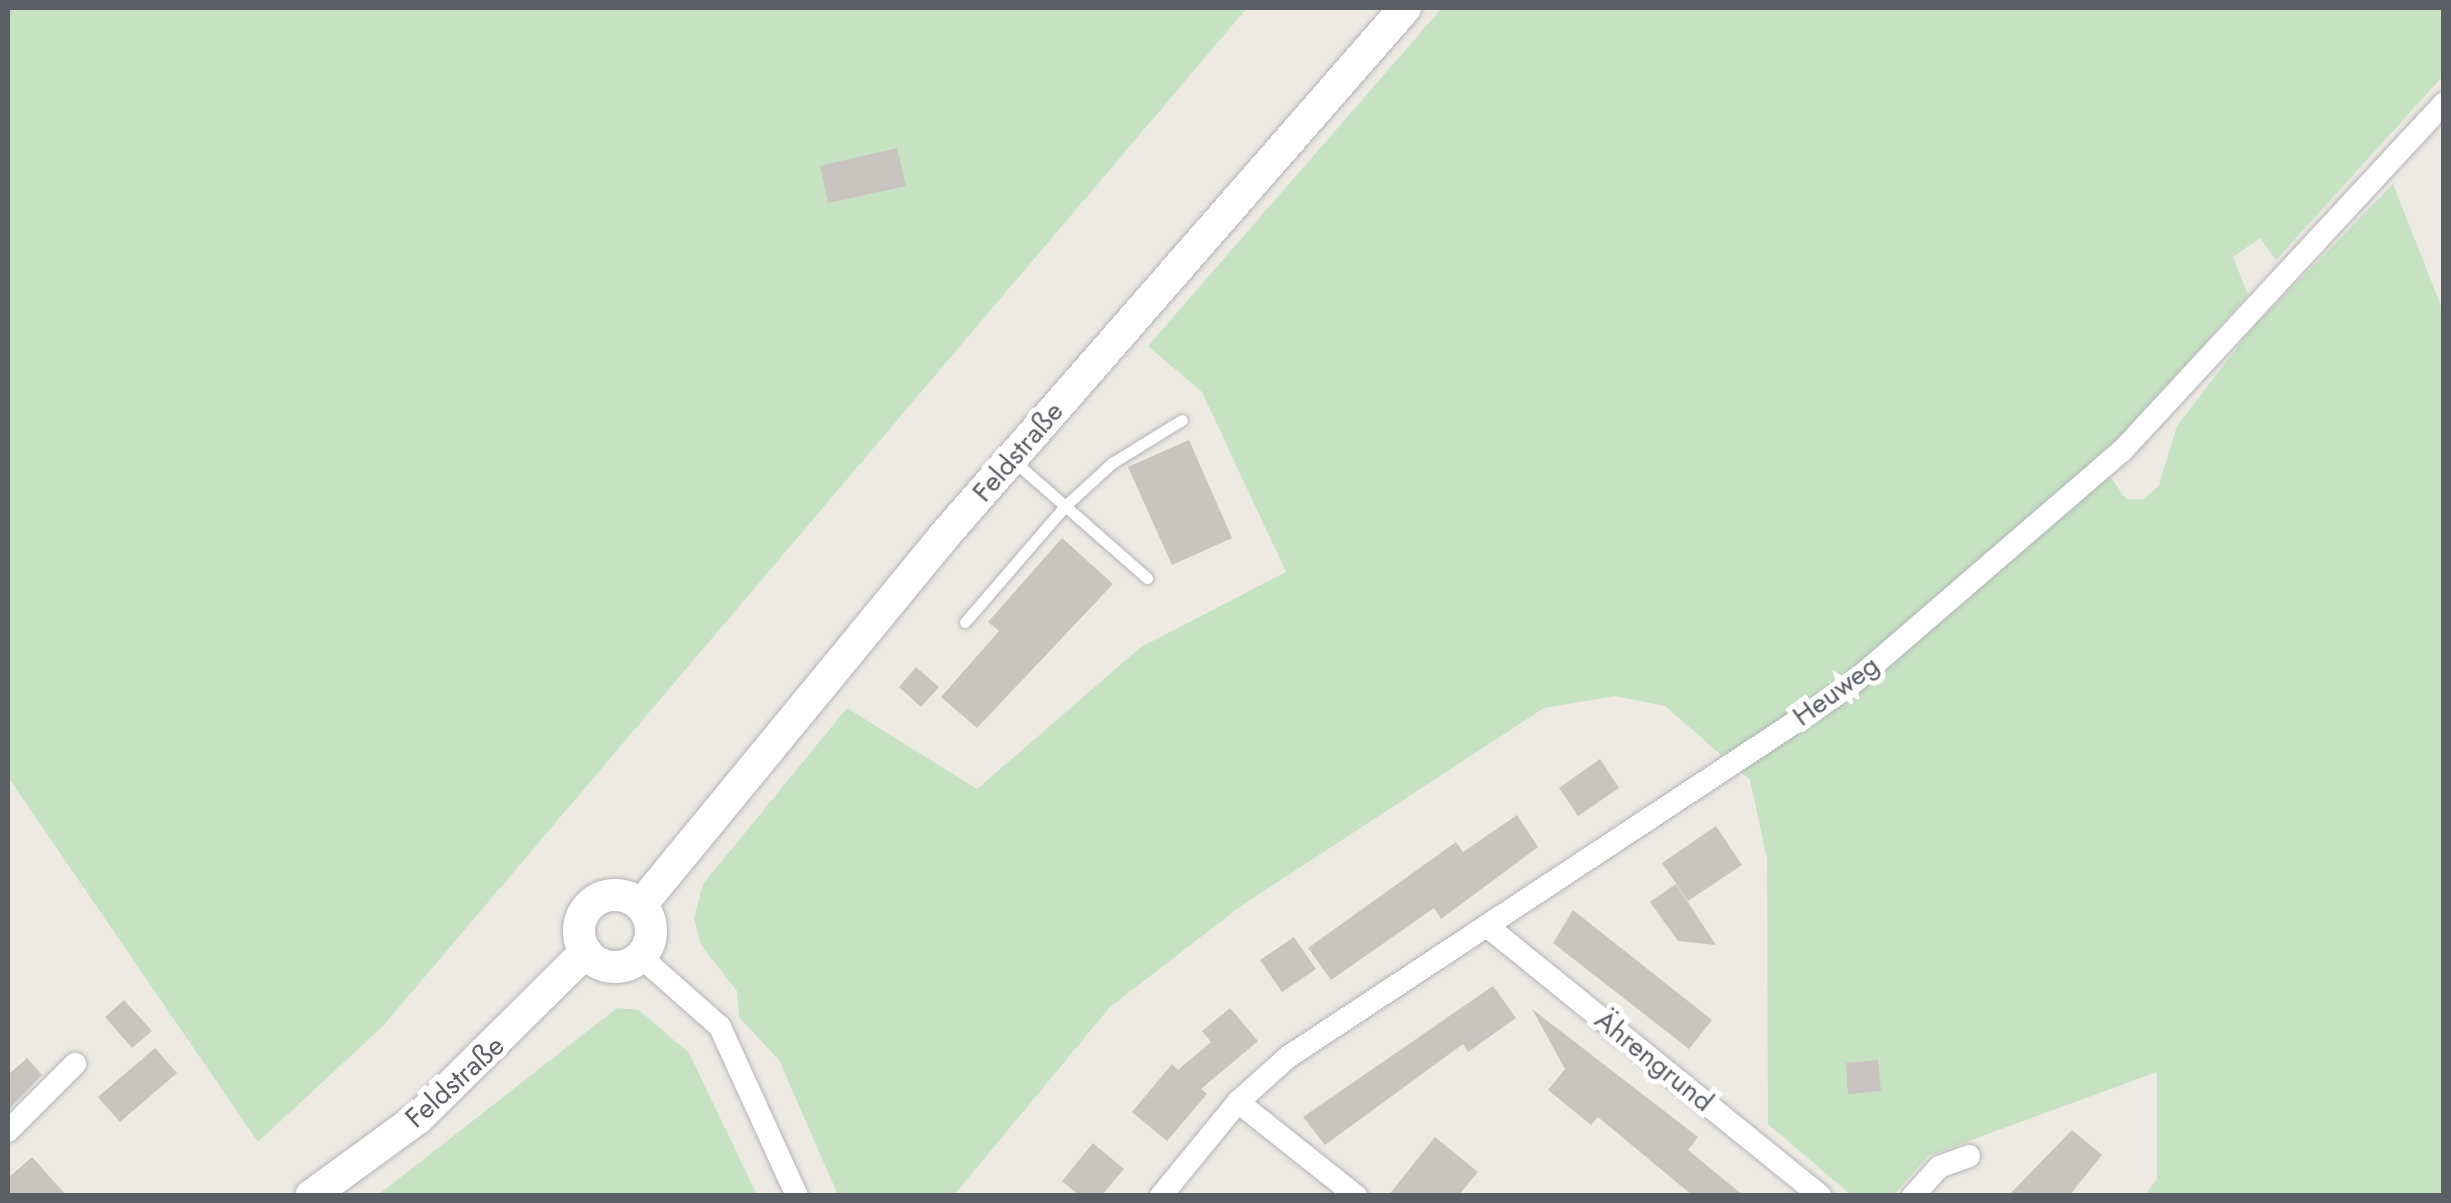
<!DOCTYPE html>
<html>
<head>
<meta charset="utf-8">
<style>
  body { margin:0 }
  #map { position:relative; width:2451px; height:1203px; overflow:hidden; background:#ede9e3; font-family:Jost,sans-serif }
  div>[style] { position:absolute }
  .green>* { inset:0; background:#c6e2c2 }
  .building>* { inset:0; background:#c8c4c0 }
  .roads { filter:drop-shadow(0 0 2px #b1b4b7) drop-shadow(0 0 2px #b1b4b7) }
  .service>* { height:11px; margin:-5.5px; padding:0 5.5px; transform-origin:5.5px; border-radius:5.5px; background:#fff }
  .minor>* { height:22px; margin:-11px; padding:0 11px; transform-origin:11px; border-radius:11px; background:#fff }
  .secondary>* { height:32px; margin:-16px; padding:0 16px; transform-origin:16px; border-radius:16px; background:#fff }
  .secondary>.ring { margin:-16px; padding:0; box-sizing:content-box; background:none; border:32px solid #fff; border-radius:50% }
  span { translate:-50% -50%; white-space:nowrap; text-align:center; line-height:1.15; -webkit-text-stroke:10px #fff; paint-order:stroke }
  .street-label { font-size:28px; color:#5b5f63 }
  .frame { position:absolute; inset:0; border:10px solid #5b5f63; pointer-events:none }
</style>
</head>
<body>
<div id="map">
  <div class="green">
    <i style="clip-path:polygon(8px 8px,1247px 8px,383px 1026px,258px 1142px,8px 777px)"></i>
    <i style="clip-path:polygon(1442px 8px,2443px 8px,2443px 76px,2276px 260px,2260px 238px,2233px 257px,2248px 295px,2099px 461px,2126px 499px,2144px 499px,2159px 485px,2177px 426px,2248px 333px,2393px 184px,2443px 311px,2443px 1195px,2145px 1195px,2157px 1179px,2157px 1072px,1928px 1156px,1894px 1195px,1851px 1195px,1768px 1124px,1767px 859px,1750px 780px,1665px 706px,1615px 696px,1544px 708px,1241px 906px,1110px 1007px,954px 1195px,838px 1195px,779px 1060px,739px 1017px,737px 991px,701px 945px,694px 918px,703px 884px,847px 708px,977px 789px,1141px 647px,1286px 572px,1202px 392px,1148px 346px)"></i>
    <i style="clip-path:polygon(617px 1008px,639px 1010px,689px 1053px,757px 1195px,378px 1195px)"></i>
  </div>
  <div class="building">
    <i style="clip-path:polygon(897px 148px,906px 186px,828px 203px,820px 166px)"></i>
    <i style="clip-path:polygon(1189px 440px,1232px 538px,1172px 565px,1128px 467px)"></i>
    <i style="clip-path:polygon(1062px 538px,1113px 584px,977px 728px,941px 697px,999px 631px,988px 622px)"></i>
    <i style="clip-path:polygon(916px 667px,939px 687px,921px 707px,899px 687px)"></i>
    <i style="clip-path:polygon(1600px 759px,1619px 788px,1578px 816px,1559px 788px)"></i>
    <i style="clip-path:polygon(1517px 815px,1538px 847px,1441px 919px,1434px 908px,1331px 980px,1308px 948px,1456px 842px,1463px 852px)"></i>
    <i style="clip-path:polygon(1716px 826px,1742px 865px,1688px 901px,1662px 863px)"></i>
    <i style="clip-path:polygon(1676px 884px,1716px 945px,1678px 941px,1650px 902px)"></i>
    <i style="clip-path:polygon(1573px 910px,1712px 1020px,1689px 1049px,1553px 943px)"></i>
    <i style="clip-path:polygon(1294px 937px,1316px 969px,1282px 992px,1260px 960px)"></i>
    <i style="clip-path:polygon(1493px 986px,1516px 1018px,1468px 1052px,1463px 1044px,1325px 1145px,1303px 1117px)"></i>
    <i style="clip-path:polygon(124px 1000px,152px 1031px,132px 1048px,105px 1017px)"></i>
    <i style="clip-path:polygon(1230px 1008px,1258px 1041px,1201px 1089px,1207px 1094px,1167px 1141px,1132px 1112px,1172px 1064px,1178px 1070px,1211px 1042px,1202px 1031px)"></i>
    <i style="clip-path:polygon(1532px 1009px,1698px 1137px,1688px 1150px,1744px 1196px,1693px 1196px,1598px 1117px,1591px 1125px,1548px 1090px,1565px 1069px)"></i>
    <i style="clip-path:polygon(155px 1048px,177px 1073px,120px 1122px,98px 1097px)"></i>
    <i style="clip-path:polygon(27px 1058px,42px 1075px,8px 1110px,8px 1075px)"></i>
    <i style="clip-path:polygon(1878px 1060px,1881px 1091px,1848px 1094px,1846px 1063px)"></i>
    <i style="clip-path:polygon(2072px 1130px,2102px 1155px,2069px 1196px,2008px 1196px)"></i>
    <i style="clip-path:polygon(1435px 1137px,1478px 1172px,1458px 1196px,1388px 1196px)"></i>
    <i style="clip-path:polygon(1093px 1143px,1124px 1169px,1101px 1196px,1080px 1196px,1062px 1181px)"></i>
    <i style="clip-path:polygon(32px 1157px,67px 1196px,8px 1196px,8px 1178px)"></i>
  </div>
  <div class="roads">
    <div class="service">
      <i style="left:1015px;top:462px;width:176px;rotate:41.3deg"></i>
      <i style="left:965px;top:622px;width:153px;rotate:-49.2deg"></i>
      <i style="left:1065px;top:506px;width:64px;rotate:-42.5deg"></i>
      <i style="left:1112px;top:463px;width:82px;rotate:-31.6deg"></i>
    </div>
    <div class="minor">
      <i style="left:1487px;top:926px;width:429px;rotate:39deg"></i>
      <i style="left:641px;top:957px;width:106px;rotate:41.5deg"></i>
      <i style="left:720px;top:1027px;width:186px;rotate:65.5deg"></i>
      <i style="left:1238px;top:1102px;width:151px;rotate:38.5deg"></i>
      <i style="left:8px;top:1131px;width:95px;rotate:-45deg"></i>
      <i style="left:1161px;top:1196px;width:122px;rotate:-50.7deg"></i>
      <i style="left:1238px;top:1102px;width:67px;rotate:-42deg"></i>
      <i style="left:1288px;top:1057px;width:670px;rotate:-33.43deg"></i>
      <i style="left:1847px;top:688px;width:363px;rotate:-40.8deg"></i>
      <i style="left:2122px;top:451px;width:474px;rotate:-47.2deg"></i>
      <i style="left:1913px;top:1196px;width:39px;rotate:-48deg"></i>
      <i style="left:1939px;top:1167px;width:32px;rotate:-20deg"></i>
    </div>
    <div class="secondary">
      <i class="ring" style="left:579px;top:895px;width:40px;height:40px"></i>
      <i style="left:641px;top:905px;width:477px;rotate:-50.6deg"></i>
      <i style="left:944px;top:536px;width:701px;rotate:-48.88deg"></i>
      <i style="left:311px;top:1196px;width:132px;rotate:-36.1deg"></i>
      <i style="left:418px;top:1118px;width:236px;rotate:-44.7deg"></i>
    </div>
  </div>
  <div class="street-label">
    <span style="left:1018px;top:452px;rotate:-49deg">Feldstraße</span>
    <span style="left:1836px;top:691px;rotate:-36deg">Heuweg</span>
    <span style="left:1654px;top:1061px;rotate:39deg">Ährengrund</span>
    <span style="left:455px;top:1082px;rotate:-42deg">Feldstraße</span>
  </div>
  <div class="frame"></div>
</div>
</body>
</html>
